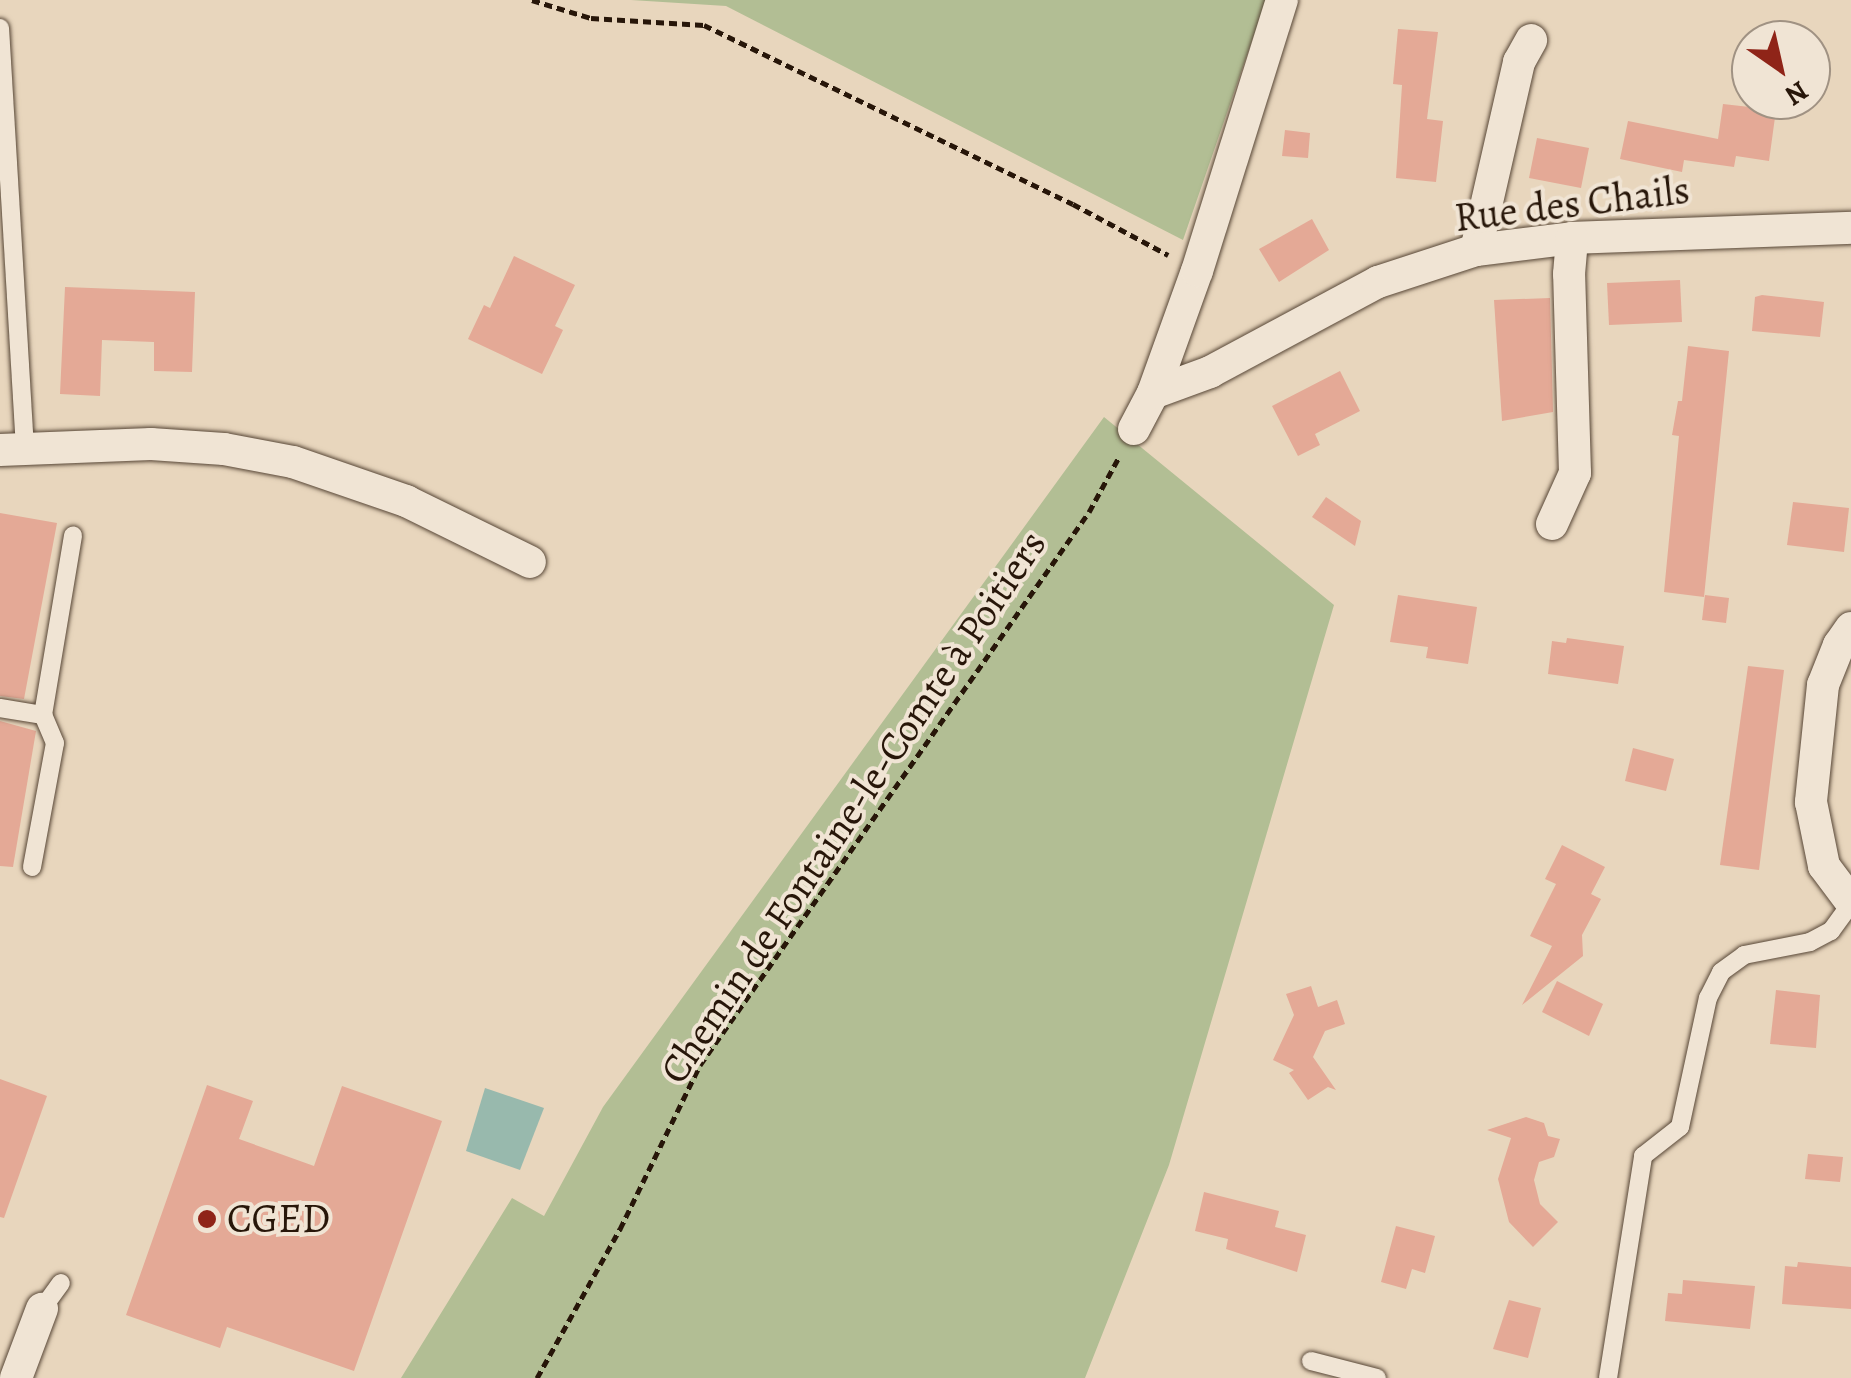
<!DOCTYPE html>
<html>
<head>
<meta charset="utf-8">
<style>
  body { margin:0 }
  #map { position:relative; width:1851px; height:1378px; overflow:hidden; background:#e8d6bd; font-family:Alegreya,serif }
  div>[style] { position:absolute }
  .green>* { inset:0; background:#b2be94 }
  .water>* { inset:0; background:#98b9ad }
  .building>* { inset:0; background:#e4a996 }
  .path>* { height:5px; margin-top:-2.5px; transform-origin:0; background:repeating-linear-gradient(90deg,#271609 0 8px,transparent 0 13px) }
  .roads { filter:drop-shadow(0 0 2px #574636) drop-shadow(0 0 2px #574636) }
  .lane>* { height:18px; margin:-9px; padding:0 9px; transform-origin:9px; border-radius:9px; background:#f0e4d4 }
  .street>* { height:32px; margin:-16px; padding:0 16px; transform-origin:16px; border-radius:16px; background:#f0e4d4 }
  .dots>* { width:28px; height:28px; translate:-50% -50%; box-sizing:border-box; border:5px solid #f0e4d4; border-radius:50% }
  span { translate:-50% -50%; white-space:nowrap; text-align:center; line-height:1.15; -webkit-text-stroke:8px #f0e4d4; paint-order:stroke }
  .street-label { font-size:40px; color:#271609 }
  .poi-label { font-size:40px; color:#271609 }
  .left { translate:0 -50%; text-align:left }
  .north { position:absolute; left:1731px; top:20px; width:100px; height:100px; box-sizing:border-box; background:#f0e4d4; border:2px solid #a09283; border-radius:50%; rotate:146deg; font-size:28px; font-weight:700; line-height:40px; text-align:center; color:#271609 }
  .north::after { content:''; display:block; margin:auto; width:35px; height:45px; background:#8f2418; clip-path:polygon(50% 0,100% 100%,50% 72%,0 100%) }
</style>
</head>
<body>
<div id="map">
  <div class="green">
    <i style="clip-path:polygon(631px 0,1266px 0,1183px 240px,726px 6px)"></i>
    <i style="clip-path:polygon(1104px 417px,1334px 605px,1169px 1165px,1085px 1378px,401px 1378px,512px 1198px,544px 1216px,603px 1107px)"></i>
  </div>
  <div class="water">
    <i style="clip-path:polygon(485px 1088px,544px 1108px,520px 1170px,466px 1151px)"></i>
  </div>
  <div class="building">
    <i style="clip-path:polygon(1398px 29px,1438px 32px,1427px 119px,1443px 121px,1436px 182px,1396px 178px,1402px 85px,1393px 84px)"></i>
    <i style="clip-path:polygon(1723px 104px,1776px 110px,1769px 161px,1736px 156px,1734px 167px,1684px 160px,1682px 172px,1620px 159px,1628px 121px,1718px 139px)"></i>
    <i style="clip-path:polygon(1285px 130px,1310px 133px,1308px 158px,1282px 156px)"></i>
    <i style="clip-path:polygon(1537px 138px,1589px 148px,1581px 188px,1529px 178px)"></i>
    <i style="clip-path:polygon(1312px 219px,1329px 250px,1279px 282px,1259px 249px)"></i>
    <i style="clip-path:polygon(514px 256px,575px 285px,555px 326px,563px 330px,542px 374px,468px 339px,484px 305px,490px 308px)"></i>
    <i style="clip-path:polygon(1680px 280px,1682px 322px,1609px 325px,1607px 283px)"></i>
    <i style="clip-path:polygon(65px 287px,195px 292px,192px 372px,154px 371px,154px 342px,102px 340px,100px 396px,60px 394px)"></i>
    <i style="clip-path:polygon(1762px 295px,1824px 302px,1820px 337px,1752px 331px,1755px 297px)"></i>
    <i style="clip-path:polygon(1550px 298px,1553px 412px,1502px 421px,1494px 300px)"></i>
    <i style="clip-path:polygon(1688px 346px,1729px 351px,1704px 597px,1664px 592px,1679px 436px,1672px 435px,1678px 401px,1682px 401px)"></i>
    <i style="clip-path:polygon(1340px 371px,1360px 411px,1315px 434px,1320px 445px,1298px 456px,1272px 406px)"></i>
    <i style="clip-path:polygon(1326px 497px,1361px 521px,1355px 546px,1312px 517px)"></i>
    <i style="clip-path:polygon(1793px 502px,1849px 508px,1844px 552px,1787px 545px)"></i>
    <i style="clip-path:polygon(0 513px,57px 523px,24px 699px,0 696px)"></i>
    <i style="clip-path:polygon(1398px 595px,1477px 607px,1468px 664px,1426px 658px,1428px 647px,1390px 642px)"></i>
    <i style="clip-path:polygon(1705px 595px,1729px 598px,1726px 623px,1702px 620px)"></i>
    <i style="clip-path:polygon(1567px 638px,1624px 646px,1618px 684px,1548px 674px,1552px 641px,1566px 643px)"></i>
    <i style="clip-path:polygon(1748px 666px,1784px 670px,1759px 870px,1720px 865px)"></i>
    <i style="clip-path:polygon(0 721px,36px 731px,13px 867px,0 866px)"></i>
    <i style="clip-path:polygon(1633px 748px,1674px 759px,1666px 791px,1625px 781px)"></i>
    <i style="clip-path:polygon(1562px 845px,1605px 867px,1591px 894px,1601px 899px,1582px 935px,1583px 956px,1522px 1005px,1552px 946px,1530px 936px,1556px 884px,1545px 879px)"></i>
    <i style="clip-path:polygon(1557px 981px,1603px 1004px,1589px 1036px,1542px 1012px)"></i>
    <i style="clip-path:polygon(1311px 986px,1318px 1007px,1337px 1000px,1345px 1024px,1325px 1031px,1313px 1057px,1336px 1090px,1328px 1087px,1308px 1100px,1289px 1073px,1294px 1070px,1273px 1060px,1294px 1015px,1286px 994px)"></i>
    <i style="clip-path:polygon(1776px 990px,1820px 995px,1816px 1048px,1770px 1044px)"></i>
    <i style="clip-path:polygon(0 1079px,47px 1096px,4px 1218px,0 1217px)"></i>
    <i style="clip-path:polygon(207px 1085px,253px 1101px,239px 1139px,314px 1166px,342px 1086px,442px 1121px,354px 1371px,227px 1327px,220px 1348px,126px 1315px)"></i>
    <i style="clip-path:polygon(1526px 1117px,1544px 1123px,1548px 1136px,1560px 1139px,1554px 1157px,1539px 1162px,1534px 1180px,1540px 1204px,1558px 1222px,1533px 1247px,1509px 1222px,1498px 1179px,1511px 1138px,1487px 1130px)"></i>
    <i style="clip-path:polygon(1808px 1154px,1843px 1157px,1840px 1182px,1805px 1179px)"></i>
    <i style="clip-path:polygon(1204px 1192px,1279px 1211px,1275px 1227px,1306px 1235px,1297px 1272px,1226px 1249px,1228px 1239px,1195px 1231px)"></i>
    <i style="clip-path:polygon(1396px 1226px,1435px 1236px,1425px 1273px,1412px 1269px,1406px 1289px,1381px 1282px)"></i>
    <i style="clip-path:polygon(1798px 1262px,1851px 1267px,1851px 1309px,1782px 1304px,1785px 1266px,1797px 1267px)"></i>
    <i style="clip-path:polygon(1683px 1280px,1755px 1286px,1750px 1329px,1665px 1321px,1668px 1293px,1682px 1294px)"></i>
    <i style="clip-path:polygon(1509px 1300px,1541px 1308px,1528px 1358px,1493px 1349px)"></i>
  </div>
  <div class="path">
    <i style="left:532px;top:0;width:62px;rotate:17deg"></i>
    <i style="left:591px;top:18px;width:113px;rotate:3.5deg"></i>
    <i style="left:704px;top:25px;width:410px;rotate:25.9deg"></i>
    <i style="left:1073px;top:204px;width:108px;rotate:28.2deg"></i>
    <i style="left:537px;top:1378px;width:171px;rotate:-60.9deg"></i>
    <i style="left:620px;top:1229px;width:182px;rotate:-64deg"></i>
    <i style="left:700px;top:1065px;width:676px;rotate:-54.88deg"></i>
    <i style="left:1089px;top:512px;width:63px;rotate:-61.4deg"></i>
  </div>
  <div class="roads">
    <div class="lane">
      <i style="left:0;top:28px;width:422px;rotate:86.6deg"></i>
      <i style="left:0;top:708px;width:44px;rotate:9.2deg"></i>
      <i style="left:32px;top:867px;width:126px;rotate:-79.5deg"></i>
      <i style="left:55px;top:743px;width:30px;rotate:-113deg"></i>
      <i style="left:43px;top:715px;width:182px;rotate:-80.5deg"></i>
      <i style="left:42px;top:1309px;width:32px;rotate:-54deg"></i>
      <i style="left:1311px;top:1361px;width:68px;rotate:14.4deg"></i>
      <i style="left:1608px;top:1378px;width:225px;rotate:-81deg"></i>
      <i style="left:1643px;top:1156px;width:47px;rotate:-38.1deg"></i>
      <i style="left:1680px;top:1127px;width:132px;rotate:-77.8deg"></i>
      <i style="left:1708px;top:998px;width:29px;rotate:-63deg"></i>
      <i style="left:1721px;top:972px;width:29px;rotate:-36deg"></i>
      <i style="left:1744px;top:955px;width:67px;rotate:-11.1deg"></i>
      <i style="left:1810px;top:942px;width:24px;rotate:-28deg"></i>
      <i style="left:1831px;top:931px;width:34px;rotate:-54deg"></i>
    </div>
    <div class="street">
      <i style="left:1476px;top:250px;width:193px;rotate:-77.1deg"></i>
      <i style="left:1519px;top:62px;width:25px;rotate:-61deg"></i>
      <i style="left:1153px;top:393px;width:61px;rotate:-20.2deg"></i>
      <i style="left:1210px;top:372px;width:191px;rotate:-28.2deg"></i>
      <i style="left:1378px;top:282px;width:103px;rotate:-18.1deg"></i>
      <i style="left:1476px;top:250px;width:97px;rotate:-7.1deg"></i>
      <i style="left:1572px;top:238px;width:279px;rotate:-2.1deg"></i>
      <i style="left:1134px;top:429px;width:41px;rotate:-62.2deg"></i>
      <i style="left:1153px;top:393px;width:130px;rotate:-70.2deg"></i>
      <i style="left:1197px;top:271px;width:284px;rotate:-72.6deg"></i>
      <i style="left:0;top:450px;width:151px;rotate:-2.3deg"></i>
      <i style="left:151px;top:444px;width:73px;rotate:3.9deg"></i>
      <i style="left:224px;top:449px;width:70px;rotate:10.7deg"></i>
      <i style="left:293px;top:462px;width:120px;rotate:19deg"></i>
      <i style="left:406px;top:501px;width:138px;rotate:26.2deg"></i>
      <i style="left:1552px;top:524px;width:56px;rotate:-65.7deg"></i>
      <i style="left:1575px;top:473px;width:199px;rotate:-91.7deg"></i>
      <i style="left:1569px;top:274px;width:36px;rotate:-85deg"></i>
      <i style="left:1851px;top:628px;width:21px;rotate:125deg"></i>
      <i style="left:1839px;top:645px;width:43px;rotate:111.8deg"></i>
      <i style="left:1823px;top:685px;width:118px;rotate:95.9deg"></i>
      <i style="left:1811px;top:802px;width:65px;rotate:78.5deg"></i>
      <i style="left:1824px;top:866px;width:45px;rotate:53.1deg"></i>
      <i style="left:16px;top:1378px;width:74px;rotate:-69.4deg"></i>
    </div>
  </div>
  <div class="dots">
    <i style="left:207px;top:1219px;background:#8f2418"></i>
  </div>
  <div class="street-label">
    <span style="left:1572px;top:204px;rotate:-7deg">Rue des Chails</span>
    <span style="left:853px;top:807px;rotate:-56deg">Chemin de Fontaine-le-Comte à Poitiers</span>
  </div>
  <div class="poi-label">
    <span class="left" style="left:227px;top:1219px">CGED</span>
  </div>
  <div class="north">N</div>
</div>
</body>
</html>
